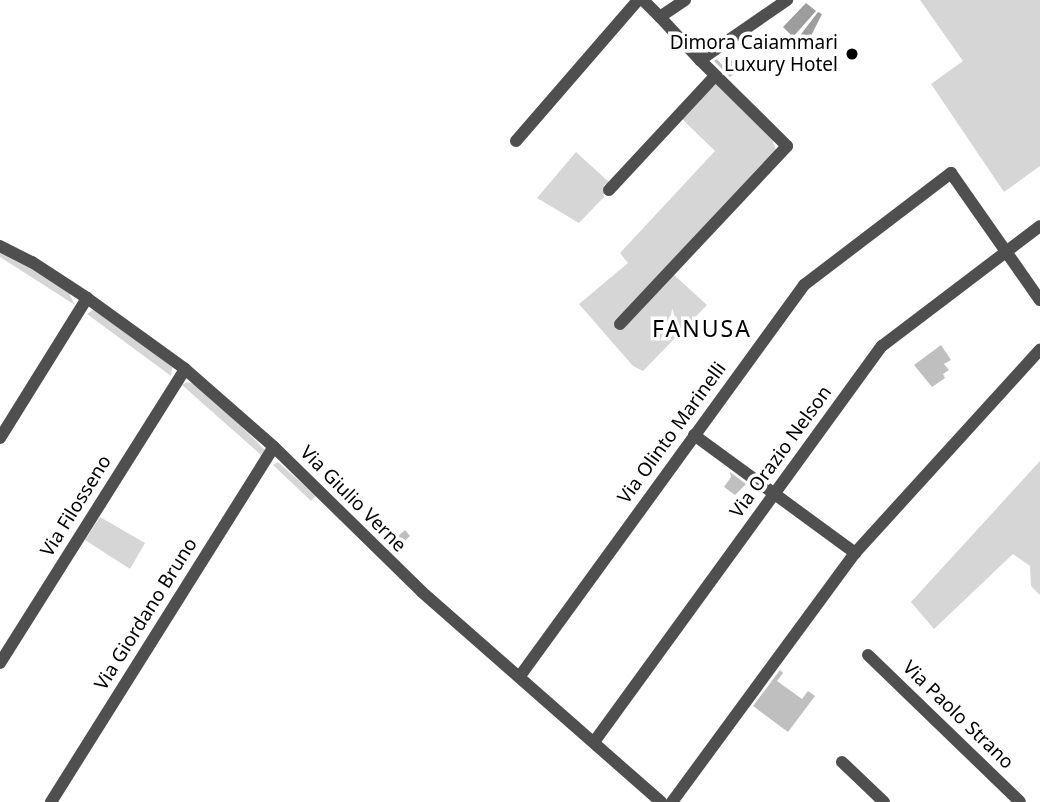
<!DOCTYPE html>
<html>
<head>
<meta charset="utf-8">
<style>
  body { margin:0 }
  #map { position:relative; width:1040px; height:802px; overflow:hidden; background:#fff; font-family:"Noto Sans",sans-serif }
  div>[style] { position:absolute }
  .green>* { inset:0; background:#d6d6d6 }
  .water>* { inset:0; background:#9d9d9d }
  .building>* { inset:0; background:#bfbfbf }
  .minor>* { height:12px; margin:-6px; padding:0 6px; transform-origin:6px; border-radius:6px; background:#4f4f4f }
  .dots>* { width:19px; height:19px; translate:-50% -50%; box-sizing:border-box; border:4px solid #fff; border-radius:50% }
  span { translate:-50% -50%; white-space:nowrap; text-align:center; line-height:1.15; -webkit-text-stroke:7px #fff; paint-order:stroke }
  .poi-label { font-size:19px; color:#000 }
  .right { translate:-100% -50%; text-align:right }
  .street-label { font-size:19px; color:#000 }
  .quarter-label { font-size:23px; color:#000; letter-spacing:2px }
</style>
</head>
<body>
<div id="map">
  <div class="green">
    <i style="clip-path:polygon(920px 0,1040px 0,1040px 166px,1004px 192px,931px 84px,963px 61px)"></i>
    <i style="clip-path:polygon(716px 82px,771px 136px,776px 150px,673px 274px,707px 305px,643px 371px,633px 366px,579px 304px,628px 263px,620px 253px,715px 151px,682px 119px)"></i>
    <i style="clip-path:polygon(576px 152px,610px 183px,604px 185px,604px 197px,579px 223px,537px 198px)"></i>
    <i style="clip-path:polygon(0 250px,29px 265px,69px 293px,75px 305px,0 257px)"></i>
    <i style="clip-path:polygon(94px 309px,172px 367px,171px 376px,87px 314px)"></i>
    <i style="clip-path:polygon(187px 382px,194px 384px,230px 415px,265px 450px,261px 455px,182px 385px)"></i>
    <i style="clip-path:polygon(1040px 461px,1040px 595px,1031px 586px,1030px 566px,1013px 554px,934px 629px,911px 602px)"></i>
    <i style="clip-path:polygon(278px 462px,316px 496px,311px 501px,273px 465px)"></i>
    <i style="clip-path:polygon(100px 517px,145px 543px,130px 569px,85px 540px)"></i>
  </div>
  <div class="water">
    <i style="clip-path:polygon(806px 3px,816px 11px,793px 37px,783px 27px)"></i>
    <i style="clip-path:polygon(818px 12px,822px 14px,807px 44px,798px 46px,795px 42px)"></i>
  </div>
  <div class="building">
    <i style="clip-path:polygon(736px 57px,744px 66px,730px 77px,714px 61px,717px 59px,724px 67px)"></i>
    <i style="clip-path:polygon(941px 345px,951px 360px,944px 364px,949px 370px,943px 374px,945px 378px,932px 387px,914px 365px)"></i>
    <i style="clip-path:polygon(730px 472px,746px 484px,735px 495px,724px 487px,731px 477px)"></i>
    <i style="clip-path:polygon(405px 530px,410px 536px,397px 548px,391px 542px)"></i>
    <i style="clip-path:polygon(780px 670px,783px 673px,777px 681px,802px 699px,808px 691px,815px 696px,788px 732px,753px 706px)"></i>
  </div>
  <div class="minor">
    <i style="left:643px;top:0;width:24px;rotate:45deg"></i>
    <i style="left:685px;top:0;width:30px;rotate:146deg"></i>
    <i style="left:660px;top:17px;width:59px;rotate:47.1deg"></i>
    <i style="left:700px;top:60px;width:106px;rotate:-34.6deg"></i>
    <i style="left:516px;top:141px;width:186px;rotate:-49.1deg"></i>
    <i style="left:609px;top:190px;width:156px;rotate:-47.1deg"></i>
    <i style="left:0;top:246px;width:36px;rotate:27deg"></i>
    <i style="left:32px;top:262px;width:66px;rotate:33.2deg"></i>
    <i style="left:87px;top:298px;width:121px;rotate:35.9deg"></i>
    <i style="left:185px;top:369px;width:118px;rotate:41.2deg"></i>
    <i style="left:274px;top:447px;width:207px;rotate:44.4deg"></i>
    <i style="left:422px;top:592px;width:318px;rotate:41.3deg"></i>
    <i style="left:620px;top:324px;width:244px;rotate:-46.8deg"></i>
    <i style="left:787px;top:146px;width:122px;rotate:-135.3deg"></i>
    <i style="left:694px;top:435px;width:200px;rotate:36.2deg"></i>
    <i style="left:0;top:438px;width:165px;rotate:-58.1deg"></i>
    <i style="left:868px;top:655px;width:211px;rotate:44deg"></i>
    <i style="left:0;top:663px;width:347px;rotate:-57.8deg"></i>
    <i style="left:520px;top:676px;width:483px;rotate:-54deg"></i>
    <i style="left:804px;top:285px;width:185px;rotate:-37.3deg"></i>
    <i style="left:951px;top:173px;width:155px;rotate:55deg"></i>
    <i style="left:594px;top:742px;width:490px;rotate:-54deg"></i>
    <i style="left:882px;top:346px;width:198px;rotate:-37.2deg"></i>
    <i style="left:842px;top:762px;width:58px;rotate:43.6deg"></i>
    <i style="left:51px;top:802px;width:419px;rotate:-57.9deg"></i>
    <i style="left:672px;top:802px;width:309px;rotate:-53.7deg"></i>
    <i style="left:855px;top:553px;width:275px;rotate:-47.7deg"></i>
  </div>
  <div class="dots">
    <i style="left:852px;top:54px;background:#000"></i>
  </div>
  <div class="poi-label">
    <span class="right" style="left:838px;top:54px">Dimora Caiammari<br>Luxury Hotel</span>
  </div>
  <div class="street-label">
    <span style="left:672px;top:433px;rotate:-54deg">Via Olinto Marinelli</span>
    <span style="left:781px;top:452px;rotate:-54deg">Via Orazio Nelson</span>
    <span style="left:353px;top:499px;rotate:45deg">Via Giulio Verne</span>
    <span style="left:76px;top:506px;rotate:-58deg">Via Filosseno</span>
    <span style="left:146px;top:614px;rotate:-58deg">Via Giordano Bruno</span>
    <span style="left:958px;top:715px;rotate:44deg">Via Paolo Strano</span>
  </div>
  <div class="quarter-label">
    <span style="left:702px;top:328px">FANUSA</span>
  </div>
</div>
</body>
</html>
